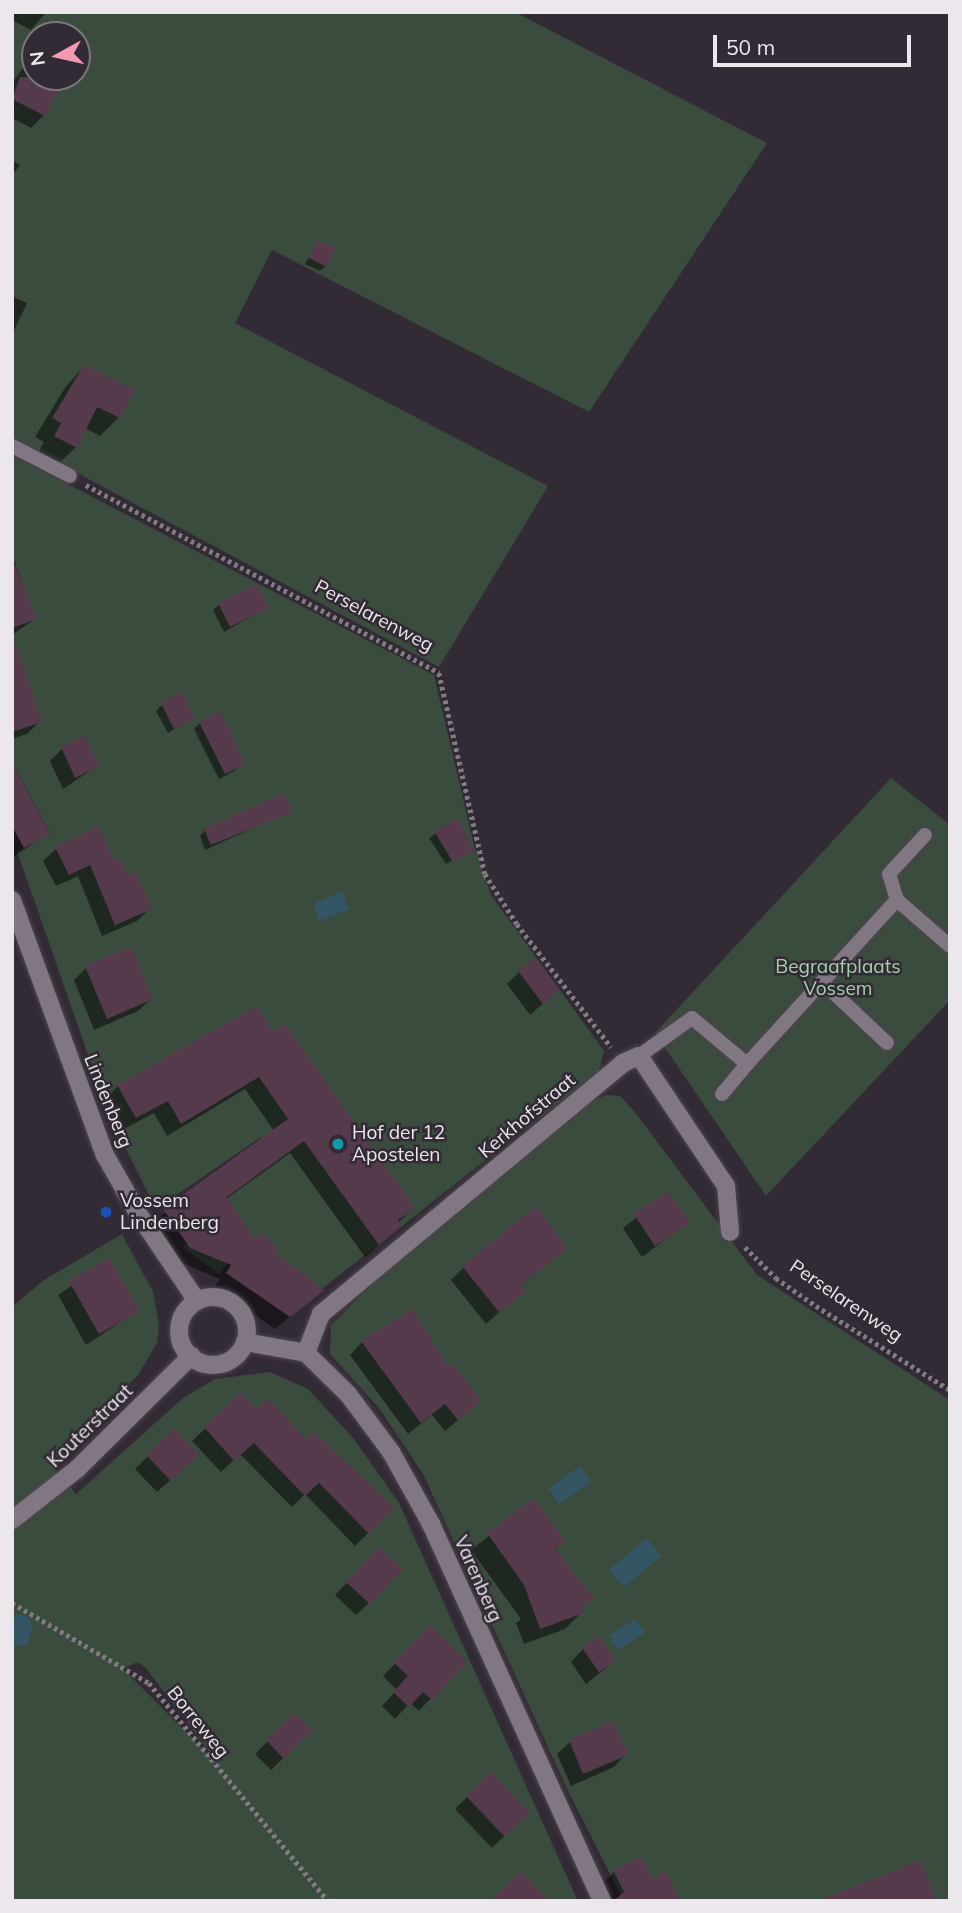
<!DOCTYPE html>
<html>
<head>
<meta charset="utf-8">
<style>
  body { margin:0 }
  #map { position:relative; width:962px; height:1913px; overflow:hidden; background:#322a34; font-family:Mulish,sans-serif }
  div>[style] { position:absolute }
  .green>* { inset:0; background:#3a4c3d }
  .water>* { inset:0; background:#345664 }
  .shadow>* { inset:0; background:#0007 }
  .building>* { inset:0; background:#553a4c }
  .path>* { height:4.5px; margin-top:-2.25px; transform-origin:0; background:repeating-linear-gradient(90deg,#827b84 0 3.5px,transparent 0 7px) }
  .roads { filter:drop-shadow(0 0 2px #4c454e) drop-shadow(0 0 2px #4c454e) }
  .service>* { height:14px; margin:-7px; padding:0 7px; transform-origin:7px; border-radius:7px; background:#807783 }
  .minor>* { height:18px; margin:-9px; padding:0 9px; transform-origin:9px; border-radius:9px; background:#807783 }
  .tertiary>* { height:18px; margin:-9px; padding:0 9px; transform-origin:9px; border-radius:9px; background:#807783 }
  .tertiary>.ring { margin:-9px; padding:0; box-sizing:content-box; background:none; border:18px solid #807783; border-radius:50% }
  .dots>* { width:19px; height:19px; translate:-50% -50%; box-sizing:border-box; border:4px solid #322a34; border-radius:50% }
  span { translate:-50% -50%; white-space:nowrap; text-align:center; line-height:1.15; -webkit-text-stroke:5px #322a34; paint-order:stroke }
  .street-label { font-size:19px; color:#ece7ed }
  .park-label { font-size:19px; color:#a2d3aa }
  .poi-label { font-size:19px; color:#ece7ed }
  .left { translate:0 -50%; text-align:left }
  .frame { position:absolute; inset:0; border:14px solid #ece7ed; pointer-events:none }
  .north { position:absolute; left:21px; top:21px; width:70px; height:70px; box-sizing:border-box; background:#322a34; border:2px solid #7c767e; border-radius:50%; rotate:262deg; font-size:19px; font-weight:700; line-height:28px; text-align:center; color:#ece7ed }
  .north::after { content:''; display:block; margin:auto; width:24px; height:32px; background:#f19ab1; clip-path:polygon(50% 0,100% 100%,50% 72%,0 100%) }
  .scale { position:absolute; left:713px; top:35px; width:198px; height:32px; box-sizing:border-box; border:4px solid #ece7ed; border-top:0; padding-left:9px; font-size:21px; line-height:24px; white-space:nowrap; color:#ece7ed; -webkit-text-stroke:5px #322a34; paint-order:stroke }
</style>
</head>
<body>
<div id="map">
  <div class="green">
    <i style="clip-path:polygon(evenodd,12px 12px,515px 12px,767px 143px,589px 412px,272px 250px,235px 323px,548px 486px,439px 667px,12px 438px,12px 12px,35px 35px,77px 35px,77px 77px,35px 77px,35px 35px)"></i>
    <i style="clip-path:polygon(12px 455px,434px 675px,474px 845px,491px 895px,604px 1051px,599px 1071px,318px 1292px,243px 1243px,219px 1274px,182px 1247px,233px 1212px,222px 1195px,276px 1157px,261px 1137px,156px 1209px,117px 1131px,86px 1049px,17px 851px,50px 833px,16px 769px,12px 770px)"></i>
    <i style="clip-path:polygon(891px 778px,950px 825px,950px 1000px,766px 1196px,655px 1033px)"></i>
    <i style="clip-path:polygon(606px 1095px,620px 1096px,634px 1111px,757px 1275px,950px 1400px,950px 1901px,624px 1901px,568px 1791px,423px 1474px,379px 1408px,330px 1354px,331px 1325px,376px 1280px,590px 1103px)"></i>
    <i style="clip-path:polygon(evenodd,122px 1234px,153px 1292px,159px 1326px,157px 1343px,138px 1375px,51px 1463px,76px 1494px,183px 1398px,215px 1379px,270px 1372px,308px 1389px,354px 1439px,399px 1503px,578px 1901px,12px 1901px,12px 1307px,44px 1280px,122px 1234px,137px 1662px,145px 1667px,220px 1766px,123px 1669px,137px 1662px)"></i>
  </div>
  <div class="water">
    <i style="clip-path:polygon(342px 891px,349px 909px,320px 921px,313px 904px)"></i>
    <i style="clip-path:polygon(580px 1466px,591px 1482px,559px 1504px,548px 1489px)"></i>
    <i style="clip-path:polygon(647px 1538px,661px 1556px,624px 1587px,609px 1570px)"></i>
    <i style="clip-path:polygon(15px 1614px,27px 1616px,33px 1625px,27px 1646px,12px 1645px)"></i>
    <i style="clip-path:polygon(635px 1619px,645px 1632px,618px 1650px,609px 1636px)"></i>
  </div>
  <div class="shadow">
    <i style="clip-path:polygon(12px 12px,46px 12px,31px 30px,12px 20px)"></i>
    <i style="clip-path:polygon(35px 51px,35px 77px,64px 77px,44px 115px,31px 128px,12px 118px,12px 83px)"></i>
    <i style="clip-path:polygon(12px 160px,20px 165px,12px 175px)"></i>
    <i style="clip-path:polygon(318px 242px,326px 266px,320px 271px,305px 264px)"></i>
    <i style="clip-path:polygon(12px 296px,27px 303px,12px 335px)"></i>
    <i style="clip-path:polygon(84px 367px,119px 417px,100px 436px,85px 428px,76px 447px,57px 465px,37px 455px,44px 442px,35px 437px,66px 386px)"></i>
    <i style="clip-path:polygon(14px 560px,35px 619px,12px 635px,12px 560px)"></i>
    <i style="clip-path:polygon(219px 605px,267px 607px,224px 632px,213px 610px)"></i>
    <i style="clip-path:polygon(12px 637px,40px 721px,27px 734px,12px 739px)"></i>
    <i style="clip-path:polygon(162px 705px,193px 717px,168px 733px,156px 711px)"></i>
    <i style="clip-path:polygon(200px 723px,240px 765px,234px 771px,219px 779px,194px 729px)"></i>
    <i style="clip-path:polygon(62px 749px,97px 766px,63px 789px,50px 761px)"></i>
    <i style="clip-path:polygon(12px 772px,48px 833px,12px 858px)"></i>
    <i style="clip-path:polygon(290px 811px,205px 850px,200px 836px,205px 830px)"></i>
    <i style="clip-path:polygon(457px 821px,472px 850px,446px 864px,429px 838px)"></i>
    <i style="clip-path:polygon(56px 849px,114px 863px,150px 908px,137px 921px,102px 936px,78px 876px,56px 886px,43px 861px)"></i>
    <i style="clip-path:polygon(86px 968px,151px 999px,138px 1011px,94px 1030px,74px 980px)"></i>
    <i style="clip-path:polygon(519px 972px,558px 990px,530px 1015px,507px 984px)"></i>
    <i style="clip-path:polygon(273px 1034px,413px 1208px,398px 1223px,400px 1226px,365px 1257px,290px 1153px,226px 1199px,254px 1241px,322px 1290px,275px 1329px,214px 1287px,220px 1279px,177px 1261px,150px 1224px,274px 1131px,245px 1089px,167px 1136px,154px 1113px,122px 1130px,104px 1100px,118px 1086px)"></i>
    <i style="clip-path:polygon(667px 1194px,687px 1223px,642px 1257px,623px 1228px)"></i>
    <i style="clip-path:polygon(566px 1248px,519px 1286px,523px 1291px,486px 1324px,451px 1280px,464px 1267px)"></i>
    <i style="clip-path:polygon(108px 1261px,137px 1311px,86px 1345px,58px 1295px)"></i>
    <i style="clip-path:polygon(362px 1342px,448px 1369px,480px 1401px,445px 1431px,432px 1415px,408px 1434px,350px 1355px)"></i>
    <i style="clip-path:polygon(241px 1395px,256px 1411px,358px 1479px,361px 1476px,393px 1508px,355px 1546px,305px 1494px,292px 1507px,240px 1454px,221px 1472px,192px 1441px)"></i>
    <i style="clip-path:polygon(174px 1431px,185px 1467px,157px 1492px,135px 1469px)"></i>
    <i style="clip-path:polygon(534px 1501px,563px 1542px,554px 1551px,581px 1613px,565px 1629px,524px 1644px,516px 1623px,521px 1619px,471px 1550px)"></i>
    <i style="clip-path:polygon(379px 1549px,369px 1603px,356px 1615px,335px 1595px)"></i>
    <i style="clip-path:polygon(430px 1628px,431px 1698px,419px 1711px,410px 1703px,395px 1719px,382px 1706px,397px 1690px,383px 1676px)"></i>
    <i style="clip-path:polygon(583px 1649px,614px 1661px,586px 1684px,571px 1662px)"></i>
    <i style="clip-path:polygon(294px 1715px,310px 1731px,271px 1770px,255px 1754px)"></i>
    <i style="clip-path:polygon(613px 1723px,626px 1754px,614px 1767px,571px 1786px,557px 1754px,570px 1742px)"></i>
    <i style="clip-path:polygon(490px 1774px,528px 1813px,492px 1848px,455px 1809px)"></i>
    <i style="clip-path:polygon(614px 1872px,650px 1881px,678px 1901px,605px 1901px,598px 1887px)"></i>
  </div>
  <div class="building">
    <i style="clip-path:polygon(20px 77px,66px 77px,45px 116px,12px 99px)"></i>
    <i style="clip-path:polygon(318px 240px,336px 248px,327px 267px,309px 258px)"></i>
    <i style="clip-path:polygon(84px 365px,135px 390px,120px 418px,97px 407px,77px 448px,54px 436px,61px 423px,52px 418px)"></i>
    <i style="clip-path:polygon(12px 558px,37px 619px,12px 628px)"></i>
    <i style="clip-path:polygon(256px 584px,269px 608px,230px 627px,218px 603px)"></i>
    <i style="clip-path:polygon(16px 644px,42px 722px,12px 732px,12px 645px)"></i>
    <i style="clip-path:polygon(182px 692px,195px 718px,174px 729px,161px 703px)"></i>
    <i style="clip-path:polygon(221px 711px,245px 764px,225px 774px,199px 722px)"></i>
    <i style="clip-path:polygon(85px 736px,99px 766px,75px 778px,61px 747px)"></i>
    <i style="clip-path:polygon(12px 762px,50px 834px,24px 848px,12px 826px)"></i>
    <i style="clip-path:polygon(284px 793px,292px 812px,211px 845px,204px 829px)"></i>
    <i style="clip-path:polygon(457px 818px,474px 850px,453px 862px,434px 831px)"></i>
    <i style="clip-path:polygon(99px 826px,115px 861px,120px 859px,128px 875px,136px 871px,152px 909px,115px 925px,90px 865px,69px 875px,55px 847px)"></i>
    <i style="clip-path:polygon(131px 947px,153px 999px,107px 1019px,85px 966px)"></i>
    <i style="clip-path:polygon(535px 957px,560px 990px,543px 1004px,518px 971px)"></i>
    <i style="clip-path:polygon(257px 1006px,273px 1032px,285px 1024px,415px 1208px,398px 1220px,402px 1226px,379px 1245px,304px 1141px,227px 1197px,254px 1238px,262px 1232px,278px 1249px,275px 1253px,325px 1290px,290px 1317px,226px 1273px,231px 1265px,190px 1248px,163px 1209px,288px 1119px,259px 1077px,181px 1124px,168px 1101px,136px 1118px,117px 1085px)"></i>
    <i style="clip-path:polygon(668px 1191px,690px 1223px,655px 1246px,634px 1214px)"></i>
    <i style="clip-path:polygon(536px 1206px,568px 1248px,520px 1285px,526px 1292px,499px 1312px,462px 1266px)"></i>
    <i style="clip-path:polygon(109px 1258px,140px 1311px,99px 1334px,69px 1281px)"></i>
    <i style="clip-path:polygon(412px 1309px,448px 1366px,452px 1363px,482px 1401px,458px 1420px,445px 1404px,421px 1423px,361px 1341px)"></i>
    <i style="clip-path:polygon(241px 1392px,256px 1409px,268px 1398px,306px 1439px,314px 1432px,395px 1508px,369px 1534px,319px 1483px,305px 1496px,254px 1443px,234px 1461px,204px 1427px)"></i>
    <i style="clip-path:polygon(174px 1428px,199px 1454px,171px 1481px,146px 1455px)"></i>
    <i style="clip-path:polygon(534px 1498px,566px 1542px,555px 1549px,594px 1598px,581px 1609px,584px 1613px,540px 1629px,524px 1585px,487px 1533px)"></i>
    <i style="clip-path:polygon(379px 1547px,403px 1569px,370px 1604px,346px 1582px)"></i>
    <i style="clip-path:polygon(430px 1625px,467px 1662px,432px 1700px,423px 1692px,409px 1707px,393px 1692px,408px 1676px,394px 1663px)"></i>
    <i style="clip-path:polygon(599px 1636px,616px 1661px,599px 1672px,582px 1648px)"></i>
    <i style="clip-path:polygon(294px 1713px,312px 1731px,284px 1759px,266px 1740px)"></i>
    <i style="clip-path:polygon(613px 1721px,628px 1755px,583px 1774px,569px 1740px)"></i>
    <i style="clip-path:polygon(491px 1772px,530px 1813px,505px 1837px,466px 1796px)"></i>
    <i style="clip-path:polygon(641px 1856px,651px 1878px,666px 1871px,680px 1901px,613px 1901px,624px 1892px,613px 1870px)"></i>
    <i style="clip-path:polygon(921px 1860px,937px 1901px,823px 1901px,822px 1899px)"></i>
    <i style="clip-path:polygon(521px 1871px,550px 1901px,490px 1901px)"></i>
  </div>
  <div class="path">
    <i style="left:86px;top:485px;width:400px;rotate:28deg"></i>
    <i style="left:439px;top:673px;width:206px;rotate:77.1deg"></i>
    <i style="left:485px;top:874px;width:59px;rotate:57.4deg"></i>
    <i style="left:517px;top:924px;width:155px;rotate:52.6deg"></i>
    <i style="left:745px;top:1247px;width:44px;rotate:45deg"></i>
    <i style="left:776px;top:1278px;width:49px;rotate:35deg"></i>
    <i style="left:816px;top:1306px;width:158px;rotate:32.1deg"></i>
    <i style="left:12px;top:1603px;width:159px;rotate:30.3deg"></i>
    <i style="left:149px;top:1683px;width:282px;rotate:50.6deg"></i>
  </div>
  <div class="roads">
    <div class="service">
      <i style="left:12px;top:446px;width:65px;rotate:27.3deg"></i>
      <i style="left:897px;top:900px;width:27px;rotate:-107deg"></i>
      <i style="left:889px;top:874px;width:53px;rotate:-47.3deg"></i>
      <i style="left:822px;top:982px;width:89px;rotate:43.2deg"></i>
      <i style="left:639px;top:1056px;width:65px;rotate:-35.6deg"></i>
      <i style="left:692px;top:1018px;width:72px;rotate:39.9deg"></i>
      <i style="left:747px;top:1064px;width:222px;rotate:-47.6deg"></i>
      <i style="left:897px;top:900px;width:70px;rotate:41deg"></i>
      <i style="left:722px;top:1094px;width:39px;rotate:-50deg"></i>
    </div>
    <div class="minor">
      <i style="left:245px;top:1342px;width:62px;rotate:10.2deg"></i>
      <i style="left:306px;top:1353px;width:59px;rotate:44.3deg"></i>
      <i style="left:348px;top:1394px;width:72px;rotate:53.4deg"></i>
      <i style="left:391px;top:1452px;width:82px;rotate:60.9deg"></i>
      <i style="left:431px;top:1524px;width:414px;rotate:65.6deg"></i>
      <i style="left:306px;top:1353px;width:42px;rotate:-69deg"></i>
      <i style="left:321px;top:1314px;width:393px;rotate:-39.7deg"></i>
      <i style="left:623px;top:1063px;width:17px;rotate:-24deg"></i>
      <i style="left:639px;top:1056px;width:156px;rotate:56.2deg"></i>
      <i style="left:726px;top:1186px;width:46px;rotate:85deg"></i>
    </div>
    <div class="tertiary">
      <i style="left:12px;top:900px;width:271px;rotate:70deg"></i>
      <i style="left:105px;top:1155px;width:69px;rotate:60.5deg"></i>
      <i style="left:139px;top:1215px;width:104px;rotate:56deg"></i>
      <i class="ring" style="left:179px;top:1297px;width:50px;height:50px"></i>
      <i style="left:12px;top:1520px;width:83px;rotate:-38.1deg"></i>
      <i style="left:77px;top:1469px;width:161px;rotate:-44.7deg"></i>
    </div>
  </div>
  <div class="dots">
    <i style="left:338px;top:1144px;background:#0f9aa8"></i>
    <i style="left:106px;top:1212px;background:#1a4fb4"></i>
  </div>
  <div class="street-label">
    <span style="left:374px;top:616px;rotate:28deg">Perselarenweg</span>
    <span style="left:108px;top:1101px;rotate:68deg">Lindenberg</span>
    <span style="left:527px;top:1116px;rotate:-40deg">Kerkhofstraat</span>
    <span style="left:846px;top:1301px;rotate:34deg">Perselarenweg</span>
    <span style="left:90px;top:1426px;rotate:-44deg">Kouterstraat</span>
    <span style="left:478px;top:1579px;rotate:66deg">Varenberg</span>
    <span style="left:198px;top:1722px;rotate:51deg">Borreweg</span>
  </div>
  <div class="park-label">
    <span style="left:838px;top:978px">Begraafplaats<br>Vossem</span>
  </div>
  <div class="poi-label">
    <span class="left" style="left:352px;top:1144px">Hof der 12<br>Apostelen</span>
    <span class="left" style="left:120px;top:1212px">Vossem<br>Lindenberg</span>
  </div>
  <div class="frame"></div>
  <div class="north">N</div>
  <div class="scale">50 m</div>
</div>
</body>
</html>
